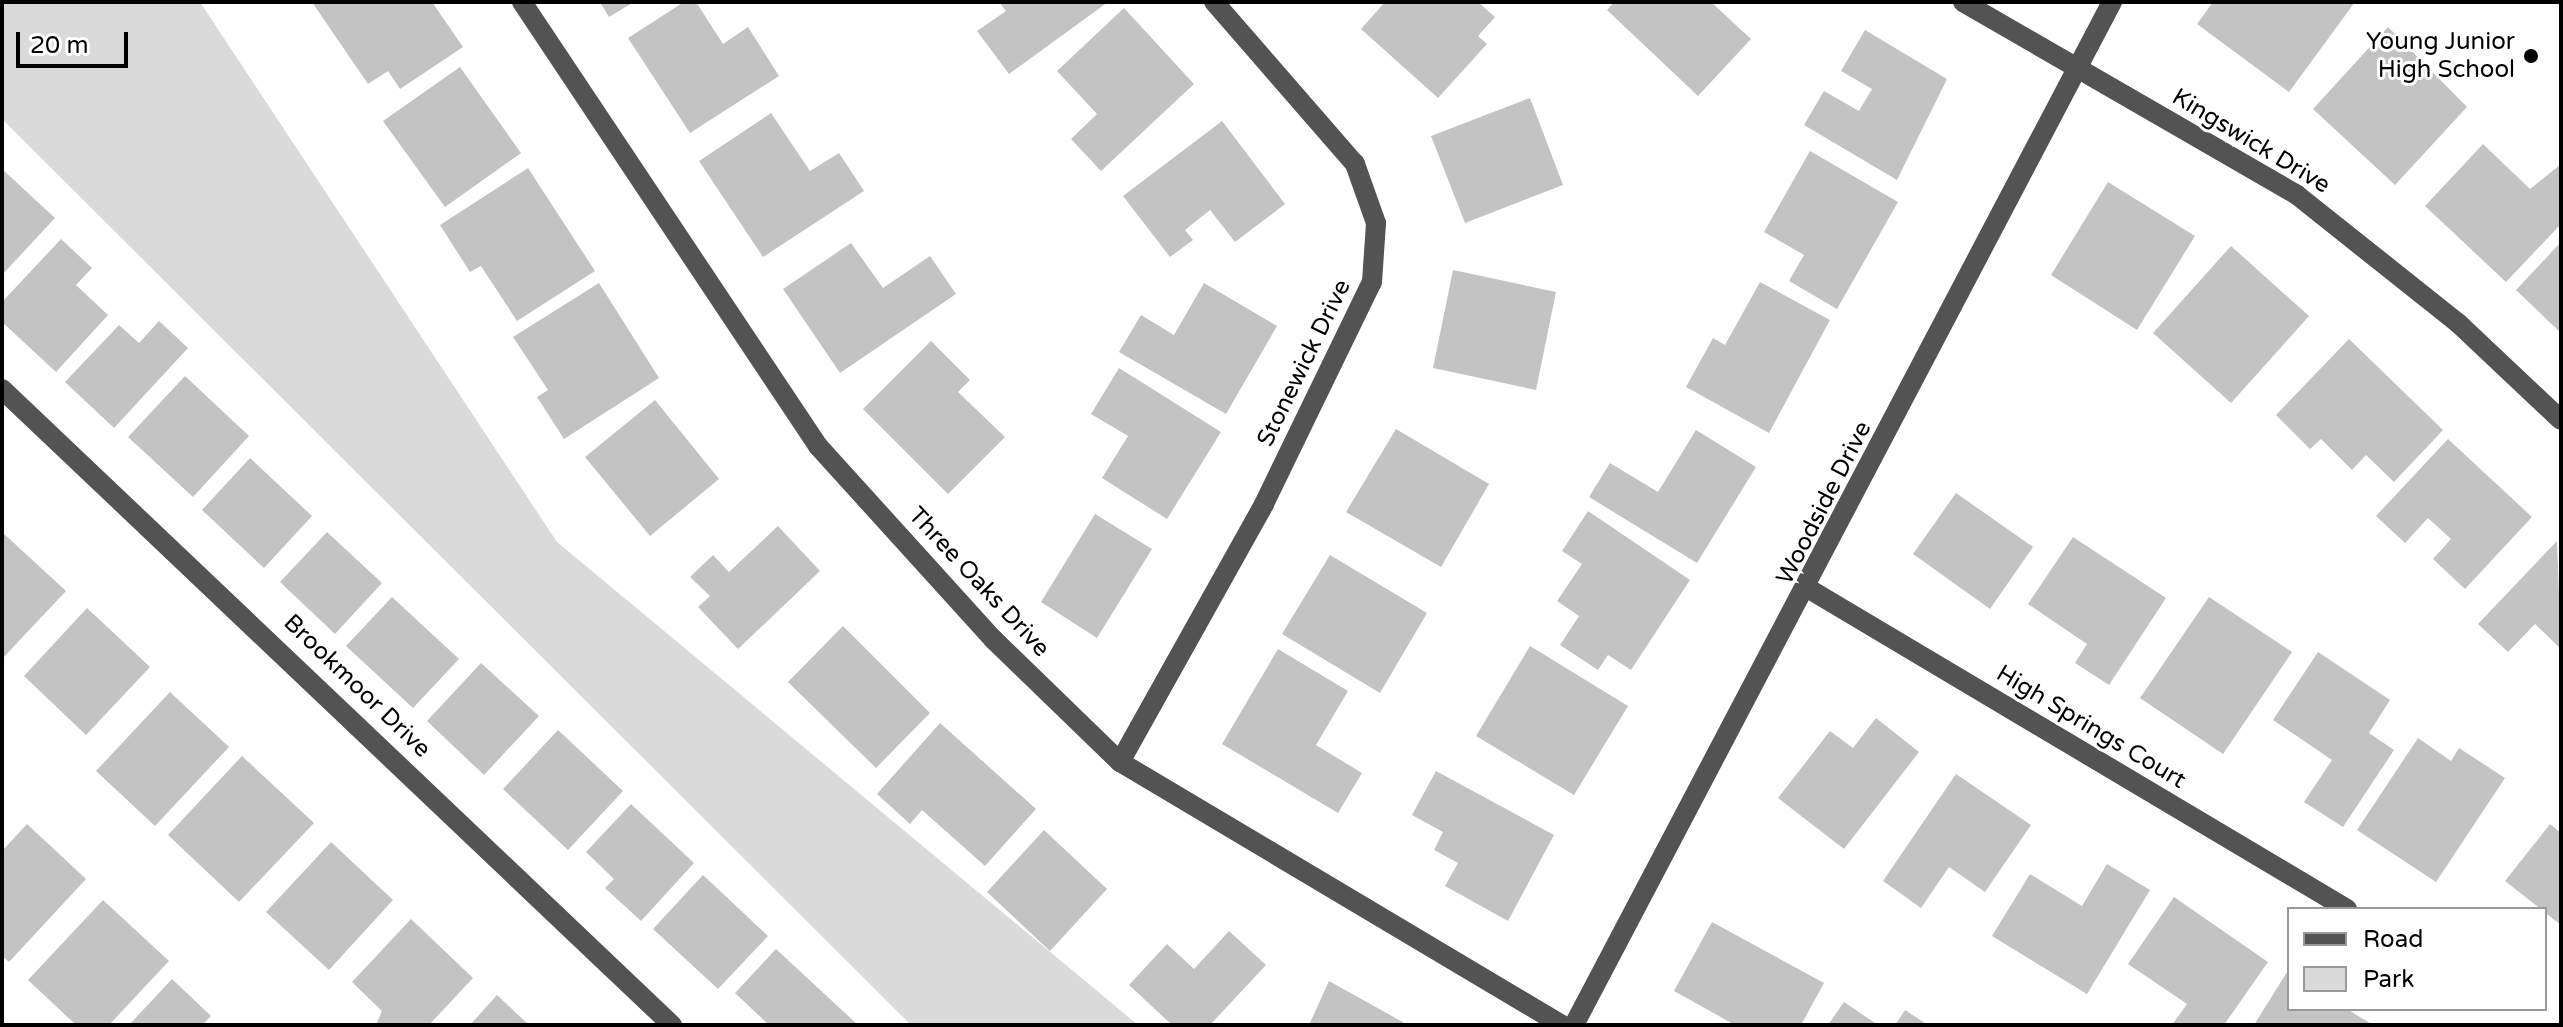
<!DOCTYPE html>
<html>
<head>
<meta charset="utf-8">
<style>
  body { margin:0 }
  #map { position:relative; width:2563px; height:1027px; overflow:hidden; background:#fff; font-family:"Varela Round",sans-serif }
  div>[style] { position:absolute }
  .green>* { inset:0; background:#dadada }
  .building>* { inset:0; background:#c3c3c3 }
  .minor>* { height:20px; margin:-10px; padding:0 10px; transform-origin:10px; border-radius:10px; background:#535353 }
  .dots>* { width:22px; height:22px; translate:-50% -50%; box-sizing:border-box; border:4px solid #fff; border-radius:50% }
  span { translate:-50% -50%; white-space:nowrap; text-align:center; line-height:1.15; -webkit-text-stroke:6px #fff; paint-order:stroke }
  .poi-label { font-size:24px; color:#000 }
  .right { translate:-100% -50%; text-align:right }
  .street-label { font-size:24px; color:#000 }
  .frame { position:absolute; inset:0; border:4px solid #000; pointer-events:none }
  .legend { position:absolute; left:2287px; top:907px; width:260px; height:104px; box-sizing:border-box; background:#fff; border:2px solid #999; margin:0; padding:10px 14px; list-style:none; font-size:24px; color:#000 }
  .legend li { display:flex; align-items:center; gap:16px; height:40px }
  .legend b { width:40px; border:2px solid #999 }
  .scale { position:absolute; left:16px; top:32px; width:112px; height:36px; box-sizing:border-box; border:4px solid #000; border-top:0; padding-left:10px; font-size:24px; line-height:28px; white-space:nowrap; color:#000; -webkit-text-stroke:6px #fff; paint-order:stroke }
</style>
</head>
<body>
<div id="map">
  <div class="green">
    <i style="clip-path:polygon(2px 2px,200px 2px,557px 542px,1138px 1025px,911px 1025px,2px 119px)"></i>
  </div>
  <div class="building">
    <i style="clip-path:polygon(312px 2px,432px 2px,463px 47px,400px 89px,388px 71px,368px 84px)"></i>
    <i style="clip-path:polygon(600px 2px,634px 2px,609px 17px)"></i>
    <i style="clip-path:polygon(684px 2px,696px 2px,723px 44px,748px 27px,779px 76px,690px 133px,628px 38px)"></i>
    <i style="clip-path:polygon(999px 2px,1108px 2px,1009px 74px,977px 31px,1006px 11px)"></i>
    <i style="clip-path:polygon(1385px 2px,1478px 2px,1495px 17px,1478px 36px,1487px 44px,1438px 98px,1361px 29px)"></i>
    <i style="clip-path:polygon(1614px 2px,1711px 2px,1751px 39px,1698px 96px,1607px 10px)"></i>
    <i style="clip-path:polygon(2213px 2px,2355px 2px,2289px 92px,2197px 24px)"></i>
    <i style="clip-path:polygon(1124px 8px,1194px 84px,1101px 171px,1071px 139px,1097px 114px,1057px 71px)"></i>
    <i style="clip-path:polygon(2388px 27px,2467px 107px,2395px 185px,2313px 109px)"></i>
    <i style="clip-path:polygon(1865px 30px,1947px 79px,1897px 180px,1804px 125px,1824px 91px,1859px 111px,1872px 89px,1841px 71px)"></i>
    <i style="clip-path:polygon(460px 67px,521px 153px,445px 207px,383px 121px)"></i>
    <i style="clip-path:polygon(1530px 98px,1563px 185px,1465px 223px,1431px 136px)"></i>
    <i style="clip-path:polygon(771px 113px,810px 171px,839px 153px,864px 191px,763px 257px,699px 161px)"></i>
    <i style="clip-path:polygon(1222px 121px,1285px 204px,1235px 242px,1210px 210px,1185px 230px,1193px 240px,1170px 257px,1123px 196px)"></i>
    <i style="clip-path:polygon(2483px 144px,2530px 189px,2561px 164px,2561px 224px,2506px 282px,2425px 206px)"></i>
    <i style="clip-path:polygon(1810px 151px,1898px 202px,1837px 309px,1789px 281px,1804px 255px,1764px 232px)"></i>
    <i style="clip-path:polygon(528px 168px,595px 271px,517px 321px,481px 266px,470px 272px,440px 225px)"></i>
    <i style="clip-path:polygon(2px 169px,55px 218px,2px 275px)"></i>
    <i style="clip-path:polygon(2108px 182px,2195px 236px,2137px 330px,2051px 275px)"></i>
    <i style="clip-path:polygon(61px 239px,92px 268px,76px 285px,108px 315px,56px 372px,2px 322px,2px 302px)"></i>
    <i style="clip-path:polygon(2561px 242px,2561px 333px,2516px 290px)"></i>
    <i style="clip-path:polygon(851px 243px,883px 288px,930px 256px,956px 294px,840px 373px,783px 289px)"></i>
    <i style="clip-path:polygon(2231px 246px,2309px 316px,2231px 403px,2153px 333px)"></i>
    <i style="clip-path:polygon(1453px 270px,1556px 292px,1536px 390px,1433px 368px)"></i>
    <i style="clip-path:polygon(1760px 282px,1830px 320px,1769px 433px,1686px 387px,1713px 338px,1725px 345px)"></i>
    <i style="clip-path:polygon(599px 283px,659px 378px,564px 439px,537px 397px,548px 390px,513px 337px)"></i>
    <i style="clip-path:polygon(1204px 283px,1277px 326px,1226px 414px,1119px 352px,1141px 315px,1174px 335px)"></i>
    <i style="clip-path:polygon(159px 321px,188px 348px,114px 428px,65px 382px,119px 325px,139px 343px)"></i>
    <i style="clip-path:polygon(2349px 339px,2443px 430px,2394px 482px,2366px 455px,2352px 470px,2321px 439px,2310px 449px,2276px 415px)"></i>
    <i style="clip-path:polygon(931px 341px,970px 380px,958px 392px,1005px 437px,948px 494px,863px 409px)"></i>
    <i style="clip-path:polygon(1119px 368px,1221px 432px,1167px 519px,1102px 478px,1128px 436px,1091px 414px)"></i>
    <i style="clip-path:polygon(185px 376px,249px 436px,193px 497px,128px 437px)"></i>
    <i style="clip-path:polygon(655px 400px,719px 479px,650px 536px,585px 457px)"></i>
    <i style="clip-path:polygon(1396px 429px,1489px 484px,1441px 567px,1346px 512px)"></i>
    <i style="clip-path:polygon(1696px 430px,1756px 467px,1697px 563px,1589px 497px,1610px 463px,1658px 492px)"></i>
    <i style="clip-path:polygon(2448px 439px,2532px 517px,2465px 589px,2433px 559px,2451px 539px,2428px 518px,2405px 543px,2376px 516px)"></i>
    <i style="clip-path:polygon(250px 458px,312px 516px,264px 568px,202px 510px)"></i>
    <i style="clip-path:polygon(1956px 493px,2033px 547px,1990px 609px,1913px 554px)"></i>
    <i style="clip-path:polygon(1588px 511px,1690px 580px,1631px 670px,1608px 655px,1598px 670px,1560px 645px,1579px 616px,1557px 601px,1582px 564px,1562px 551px)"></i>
    <i style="clip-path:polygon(1095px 514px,1152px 549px,1097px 638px,1041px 602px)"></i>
    <i style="clip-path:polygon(778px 526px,820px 571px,738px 649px,698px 607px,710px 596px,690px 577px,713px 555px,729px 572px)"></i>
    <i style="clip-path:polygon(2px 532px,66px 591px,2px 659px)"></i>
    <i style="clip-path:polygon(327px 532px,382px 583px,335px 634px,280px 582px)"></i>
    <i style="clip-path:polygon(2073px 537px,2166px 598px,2109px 685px,2075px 663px,2087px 644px,2028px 604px)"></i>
    <i style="clip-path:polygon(2557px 541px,2561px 649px,2535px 624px,2508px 652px,2478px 624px)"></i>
    <i style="clip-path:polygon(1330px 555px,1427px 613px,1380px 693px,1282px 634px)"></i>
    <i style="clip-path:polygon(392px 597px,459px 659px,413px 708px,346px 646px)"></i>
    <i style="clip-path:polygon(2209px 597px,2292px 652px,2223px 754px,2140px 698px)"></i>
    <i style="clip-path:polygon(87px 608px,150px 667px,86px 735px,24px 676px)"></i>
    <i style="clip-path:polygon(843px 626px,930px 713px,876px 768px,788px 682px)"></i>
    <i style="clip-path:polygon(1530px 646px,1628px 706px,1574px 795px,1476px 736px)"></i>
    <i style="clip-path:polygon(1278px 649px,1348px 691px,1316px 745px,1362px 773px,1338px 813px,1222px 744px)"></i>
    <i style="clip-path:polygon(2318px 652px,2390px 700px,2369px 733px,2394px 750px,2343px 827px,2304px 802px,2332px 760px,2273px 720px)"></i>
    <i style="clip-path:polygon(481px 663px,539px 716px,484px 775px,427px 721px)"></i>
    <i style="clip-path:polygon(170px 692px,229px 747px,155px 826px,96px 771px)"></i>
    <i style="clip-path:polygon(1876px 718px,1919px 752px,1844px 849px,1778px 798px,1830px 731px,1853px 748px)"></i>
    <i style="clip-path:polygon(940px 723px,1036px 809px,985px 866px,922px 810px,910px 824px,877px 794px)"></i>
    <i style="clip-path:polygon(558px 730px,623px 791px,568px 850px,503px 789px)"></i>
    <i style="clip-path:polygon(2418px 738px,2451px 761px,2459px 748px,2505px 778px,2436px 882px,2357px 830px)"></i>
    <i style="clip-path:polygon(242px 756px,314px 823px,239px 902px,168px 835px)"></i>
    <i style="clip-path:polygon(1436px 771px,1554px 835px,1508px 921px,1445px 886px,1458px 863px,1434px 850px,1443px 832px,1412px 815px)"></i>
    <i style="clip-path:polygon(1956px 774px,2031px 825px,1985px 892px,1949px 867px,1921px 908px,1883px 881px)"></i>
    <i style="clip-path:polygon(631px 804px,694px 863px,641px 921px,605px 888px,614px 879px,586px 852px)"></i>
    <i style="clip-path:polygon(27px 824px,86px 879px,9px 962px,2px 956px,2px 851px)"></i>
    <i style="clip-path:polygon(2550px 824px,2561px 833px,2561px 925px,2505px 881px)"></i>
    <i style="clip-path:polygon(1044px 830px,1107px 889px,1050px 951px,987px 892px)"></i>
    <i style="clip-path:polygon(331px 842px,393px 900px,329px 970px,266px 912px)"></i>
    <i style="clip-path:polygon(2107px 864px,2150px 890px,2087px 994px,1992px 936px,2030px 874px,2082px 906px)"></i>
    <i style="clip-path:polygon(703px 875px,768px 936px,718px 989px,653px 929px)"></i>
    <i style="clip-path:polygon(2174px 897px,2268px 962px,2224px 1025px,2172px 1025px,2187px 1004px,2128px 964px)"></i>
    <i style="clip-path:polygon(103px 900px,169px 961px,109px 1025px,76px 1025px,28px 980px)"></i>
    <i style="clip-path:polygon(411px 919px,473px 978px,429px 1025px,376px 1025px,382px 1011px,352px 982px)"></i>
    <i style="clip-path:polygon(1712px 922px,1824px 983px,1801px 1025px,1735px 1025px,1674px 991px)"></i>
    <i style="clip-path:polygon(1229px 931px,1266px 965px,1210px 1025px,1172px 1025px,1129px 985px,1167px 944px,1194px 969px)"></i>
    <i style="clip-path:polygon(776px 949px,858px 1025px,769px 1025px,735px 993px)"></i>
    <i style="clip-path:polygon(2289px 969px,2289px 1009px,2347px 1009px,2373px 1025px,2254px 1025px)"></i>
    <i style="clip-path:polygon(172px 979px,211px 1016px,202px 1025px,129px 1025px)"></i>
    <i style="clip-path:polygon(1329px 981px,1408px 1025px,1309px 1025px)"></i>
    <i style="clip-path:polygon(497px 995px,529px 1025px,470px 1025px)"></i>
    <i style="clip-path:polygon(1844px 1002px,1878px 1025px,1828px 1025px)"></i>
    <i style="clip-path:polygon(1905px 1010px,1928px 1025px,1895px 1025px)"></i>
  </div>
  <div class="minor">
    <i style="left:522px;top:2px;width:534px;rotate:56.31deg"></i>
    <i style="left:818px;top:446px;width:261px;rotate:47.8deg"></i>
    <i style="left:993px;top:639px;width:177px;rotate:44.1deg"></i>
    <i style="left:1120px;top:762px;width:514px;rotate:30.75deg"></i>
    <i style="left:1963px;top:2px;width:386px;rotate:30deg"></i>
    <i style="left:2297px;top:195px;width:206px;rotate:38.5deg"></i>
    <i style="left:2458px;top:323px;width:141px;rotate:43.3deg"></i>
    <i style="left:2px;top:389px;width:924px;rotate:43.51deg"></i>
    <i style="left:1809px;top:589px;width:626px;rotate:30.74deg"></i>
    <i style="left:1120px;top:762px;width:295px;rotate:-60.8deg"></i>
    <i style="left:1264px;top:504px;width:247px;rotate:-64.1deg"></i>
    <i style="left:1372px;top:282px;width:59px;rotate:-86.1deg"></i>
    <i style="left:1376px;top:223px;width:63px;rotate:-109.6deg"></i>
    <i style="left:1355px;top:164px;width:215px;rotate:-131deg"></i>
    <i style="left:1574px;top:1025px;width:1156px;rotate:-62.26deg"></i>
  </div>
  <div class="dots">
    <i style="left:2531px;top:56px;background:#000"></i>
  </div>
  <div class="poi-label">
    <span class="right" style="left:2515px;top:56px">Young Junior<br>High School</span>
  </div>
  <div class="street-label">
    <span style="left:2251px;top:141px;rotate:31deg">Kingswick Drive</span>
    <span style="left:1304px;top:363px;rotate:-64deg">Stonewick Drive</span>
    <span style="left:1824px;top:503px;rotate:-63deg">Woodside Drive</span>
    <span style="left:979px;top:582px;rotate:47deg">Three Oaks Drive</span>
    <span style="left:357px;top:686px;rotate:44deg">Brookmoor Drive</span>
    <span style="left:2091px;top:727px;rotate:31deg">High Springs Court</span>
  </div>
  <div class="frame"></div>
  <ul class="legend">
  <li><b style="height:10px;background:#535353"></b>Road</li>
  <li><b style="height:22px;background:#dadada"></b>Park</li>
  </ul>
  <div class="scale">20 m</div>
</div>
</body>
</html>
